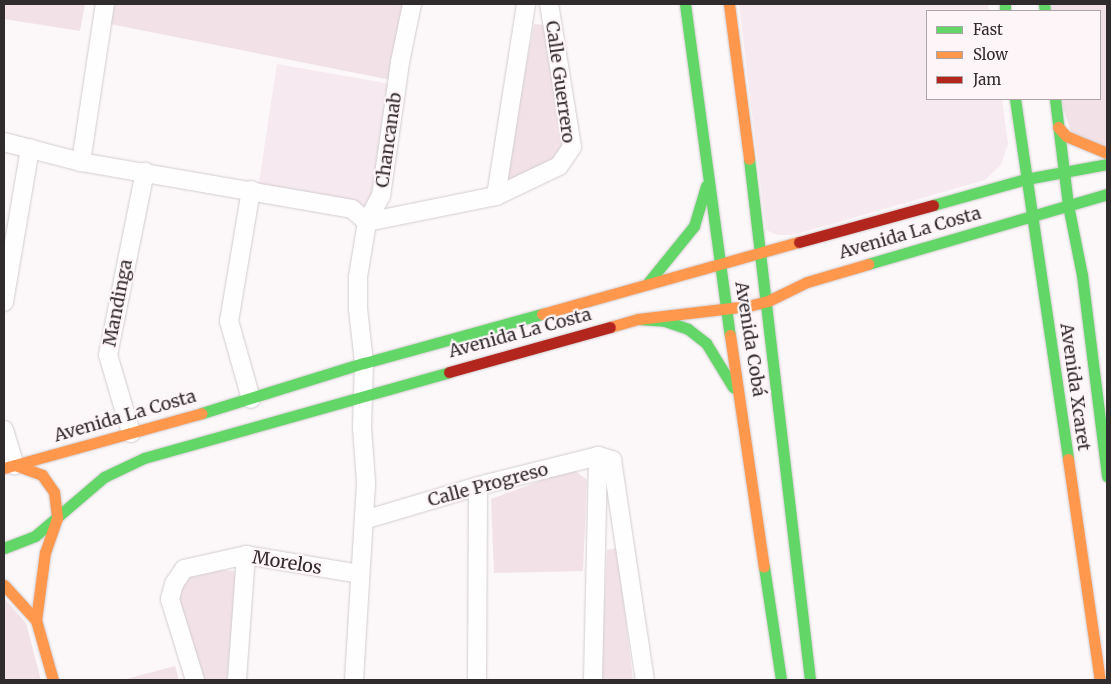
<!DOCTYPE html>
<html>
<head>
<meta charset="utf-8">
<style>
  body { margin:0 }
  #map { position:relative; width:1111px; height:684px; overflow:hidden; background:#fcf7f9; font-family:Merriweather,serif }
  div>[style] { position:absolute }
  .built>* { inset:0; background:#f6e9ef }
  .green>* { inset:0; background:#f2e2e8 }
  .roads { filter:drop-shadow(0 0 1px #d2cdcf) drop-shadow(0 0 1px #d2cdcf) }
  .street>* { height:18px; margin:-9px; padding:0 9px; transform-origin:9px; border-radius:9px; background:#fffefe }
  .fast>* { height:11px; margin:-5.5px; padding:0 5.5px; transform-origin:5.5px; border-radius:5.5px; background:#63d668 }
  .slow>* { height:11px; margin:-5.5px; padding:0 5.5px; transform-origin:5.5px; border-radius:5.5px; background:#ff974d }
  .jam>* { height:11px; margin:-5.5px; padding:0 5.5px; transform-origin:5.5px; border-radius:5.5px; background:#b3261e }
  span { translate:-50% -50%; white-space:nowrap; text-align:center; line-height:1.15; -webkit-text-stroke:4.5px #fef5f9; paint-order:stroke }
  .street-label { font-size:18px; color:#302b2d }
  .frame { position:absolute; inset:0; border:5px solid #302b2d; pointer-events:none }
  .legend { position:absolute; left:926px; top:10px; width:175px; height:90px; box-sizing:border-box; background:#fef5f9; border:1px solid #aca4a7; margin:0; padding:6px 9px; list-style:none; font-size:15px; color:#302b2d }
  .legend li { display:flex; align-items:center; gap:10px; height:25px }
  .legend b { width:25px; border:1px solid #aca4a7 }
</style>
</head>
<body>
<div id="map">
  <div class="built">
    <i style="clip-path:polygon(739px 4px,988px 4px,989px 11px,927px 11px,927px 99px,1002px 99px,1008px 144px,1001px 165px,985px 180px,793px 235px,777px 235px,766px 230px)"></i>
    <i style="clip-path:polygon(277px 64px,396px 85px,374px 210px,258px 189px)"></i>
  </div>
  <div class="green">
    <i style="clip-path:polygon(4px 4px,85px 4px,80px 31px,4px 19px)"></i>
    <i style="clip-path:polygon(113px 4px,405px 4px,391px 80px,110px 24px)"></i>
    <i style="clip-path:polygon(1047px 4px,1107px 4px,1107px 147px,1074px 140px,1060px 99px,1100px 99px,1100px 11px,1048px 11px)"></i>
    <i style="clip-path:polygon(534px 24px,546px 25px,563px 153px,552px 165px,510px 184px,506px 174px)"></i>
    <i style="clip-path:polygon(573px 469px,587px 480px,583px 571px,494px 573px,491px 499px)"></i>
    <i style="clip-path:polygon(617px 548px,633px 680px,601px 680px,607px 550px)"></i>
    <i style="clip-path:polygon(216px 570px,237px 571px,227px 680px,203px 680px,178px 611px,180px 594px,188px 575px)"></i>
    <i style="clip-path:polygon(4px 598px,26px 623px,41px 680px,4px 680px)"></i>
    <i style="clip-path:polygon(175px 666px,179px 680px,122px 680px)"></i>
  </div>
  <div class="roads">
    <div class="street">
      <i style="left:4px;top:142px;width:80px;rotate:14.6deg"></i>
      <i style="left:81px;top:162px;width:275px;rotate:9.8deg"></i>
      <i style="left:352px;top:209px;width:20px;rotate:41deg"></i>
      <i style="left:367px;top:222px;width:132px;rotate:-11.4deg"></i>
      <i style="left:496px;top:196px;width:70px;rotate:-25.5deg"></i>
      <i style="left:559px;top:166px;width:23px;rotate:-56deg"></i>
      <i style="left:572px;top:147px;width:145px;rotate:-99.1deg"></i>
      <i style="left:81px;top:162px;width:160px;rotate:-81.4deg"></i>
      <i style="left:251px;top:190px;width:133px;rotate:99.5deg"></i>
      <i style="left:229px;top:321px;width:81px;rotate:74.2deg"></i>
      <i style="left:496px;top:196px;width:194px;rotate:-81.1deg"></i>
      <i style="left:4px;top:302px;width:156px;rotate:-80.4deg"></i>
      <i style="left:4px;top:430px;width:37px;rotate:73deg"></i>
      <i style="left:131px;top:433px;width:81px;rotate:-106.4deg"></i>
      <i style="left:108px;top:355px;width:187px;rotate:-78.6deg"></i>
      <i style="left:364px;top:520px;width:119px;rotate:-16.6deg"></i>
      <i style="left:478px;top:486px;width:124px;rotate:-14deg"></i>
      <i style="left:598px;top:456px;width:15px;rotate:16deg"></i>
      <i style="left:612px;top:460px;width:222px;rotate:81.5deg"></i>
      <i style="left:195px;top:680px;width:85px;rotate:-107.2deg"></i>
      <i style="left:170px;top:599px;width:16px;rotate:-75deg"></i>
      <i style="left:174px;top:584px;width:18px;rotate:-56deg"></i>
      <i style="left:184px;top:569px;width:64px;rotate:-12.7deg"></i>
      <i style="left:246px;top:555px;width:115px;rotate:9.5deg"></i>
      <i style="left:237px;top:680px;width:125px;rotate:-85.9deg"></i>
      <i style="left:354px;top:680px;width:198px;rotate:-86.5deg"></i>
      <i style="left:366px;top:482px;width:55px;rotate:-94.2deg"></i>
      <i style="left:362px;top:427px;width:64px;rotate:-88.2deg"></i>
      <i style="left:364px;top:363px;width:54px;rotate:-96.3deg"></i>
      <i style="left:358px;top:309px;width:32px;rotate:-90deg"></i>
      <i style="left:358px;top:277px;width:56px;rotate:-80.7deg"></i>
      <i style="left:367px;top:222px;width:30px;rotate:-62deg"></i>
      <i style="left:381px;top:196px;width:135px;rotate:-81.9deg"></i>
      <i style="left:400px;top:62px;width:59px;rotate:-78.3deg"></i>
      <i style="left:477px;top:680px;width:194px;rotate:-89.7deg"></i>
      <i style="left:593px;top:680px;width:224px;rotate:-88.7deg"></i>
    </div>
    <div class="fast">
      <i style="left:685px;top:4px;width:334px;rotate:82.3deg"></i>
      <i style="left:1005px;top:4px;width:7px;rotate:90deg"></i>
      <i style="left:1044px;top:4px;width:7px;rotate:82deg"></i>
      <i style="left:1015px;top:99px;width:364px;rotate:81.6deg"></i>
      <i style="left:1055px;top:99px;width:107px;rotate:83deg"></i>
      <i style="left:1068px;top:205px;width:71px;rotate:78.7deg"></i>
      <i style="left:1082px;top:275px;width:203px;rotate:82.9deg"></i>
      <i style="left:749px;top:159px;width:525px;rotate:83.32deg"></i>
      <i style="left:933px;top:205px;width:97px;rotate:-15.6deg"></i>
      <i style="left:1026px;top:179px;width:82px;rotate:-10.5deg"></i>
      <i style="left:868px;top:264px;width:249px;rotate:-16.3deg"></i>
      <i style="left:647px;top:284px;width:75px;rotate:-51deg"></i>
      <i style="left:694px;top:226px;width:42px;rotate:-73.3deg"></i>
      <i style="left:638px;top:319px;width:27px;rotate:4deg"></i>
      <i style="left:665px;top:321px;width:24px;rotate:19deg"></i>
      <i style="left:688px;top:329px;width:23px;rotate:38deg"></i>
      <i style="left:706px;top:343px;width:52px;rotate:58.5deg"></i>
      <i style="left:202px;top:413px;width:170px;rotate:-17.2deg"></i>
      <i style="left:364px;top:363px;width:185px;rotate:-15.4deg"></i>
      <i style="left:4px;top:548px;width:33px;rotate:-21deg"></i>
      <i style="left:35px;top:536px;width:91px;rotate:-40.5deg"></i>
      <i style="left:104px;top:477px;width:44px;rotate:-25.4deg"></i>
      <i style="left:144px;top:458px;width:317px;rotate:-15.7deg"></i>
      <i style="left:764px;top:567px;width:114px;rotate:81.4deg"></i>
    </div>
    <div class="slow">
      <i style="left:729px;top:4px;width:156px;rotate:82.6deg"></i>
      <i style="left:1058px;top:127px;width:12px;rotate:48deg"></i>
      <i style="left:1066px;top:136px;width:44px;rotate:22.5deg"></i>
      <i style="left:542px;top:314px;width:267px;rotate:-15.7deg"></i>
      <i style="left:610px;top:327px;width:29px;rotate:-16deg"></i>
      <i style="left:638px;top:319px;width:111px;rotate:-6.7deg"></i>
      <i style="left:748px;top:306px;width:21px;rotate:-14deg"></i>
      <i style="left:768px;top:301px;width:43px;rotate:-26deg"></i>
      <i style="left:807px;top:282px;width:64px;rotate:-16.4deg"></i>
      <i style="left:730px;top:335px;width:234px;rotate:81.7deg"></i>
      <i style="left:1068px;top:459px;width:223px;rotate:81.8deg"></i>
      <i style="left:15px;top:465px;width:29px;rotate:20deg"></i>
      <i style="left:42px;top:475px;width:21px;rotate:55deg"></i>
      <i style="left:54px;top:492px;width:26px;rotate:83deg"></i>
      <i style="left:57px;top:518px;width:36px;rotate:109deg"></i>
      <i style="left:45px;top:552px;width:69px;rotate:97.5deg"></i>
      <i style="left:36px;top:620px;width:62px;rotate:74.2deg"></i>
      <i style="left:4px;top:468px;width:205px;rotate:-15.5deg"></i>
      <i style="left:4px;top:585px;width:47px;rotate:47.6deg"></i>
    </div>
    <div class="jam">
      <i style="left:799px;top:242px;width:139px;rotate:-15.4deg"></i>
      <i style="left:449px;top:372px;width:167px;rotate:-15.6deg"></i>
    </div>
  </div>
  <div class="street-label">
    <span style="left:560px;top:82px;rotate:82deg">Calle Guerrero</span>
    <span style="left:389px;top:140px;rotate:-82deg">Chancanab</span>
    <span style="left:910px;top:233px;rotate:-16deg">Avenida La Costa</span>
    <span style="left:118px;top:303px;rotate:-79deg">Mandinga</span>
    <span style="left:520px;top:333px;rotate:-15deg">Avenida La Costa</span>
    <span style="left:750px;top:339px;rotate:81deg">Avenida Cobá</span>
    <span style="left:1075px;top:387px;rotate:82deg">Avenida Xcaret</span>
    <span style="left:125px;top:416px;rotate:-16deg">Avenida La Costa</span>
    <span style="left:488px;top:485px;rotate:-15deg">Calle Progreso</span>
    <span style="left:287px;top:563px;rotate:9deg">Morelos</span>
  </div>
  <div class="frame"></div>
  <ul class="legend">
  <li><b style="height:6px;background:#63d668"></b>Fast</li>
  <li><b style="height:6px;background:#ff974d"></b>Slow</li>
  <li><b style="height:6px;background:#b3261e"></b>Jam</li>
  </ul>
</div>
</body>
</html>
